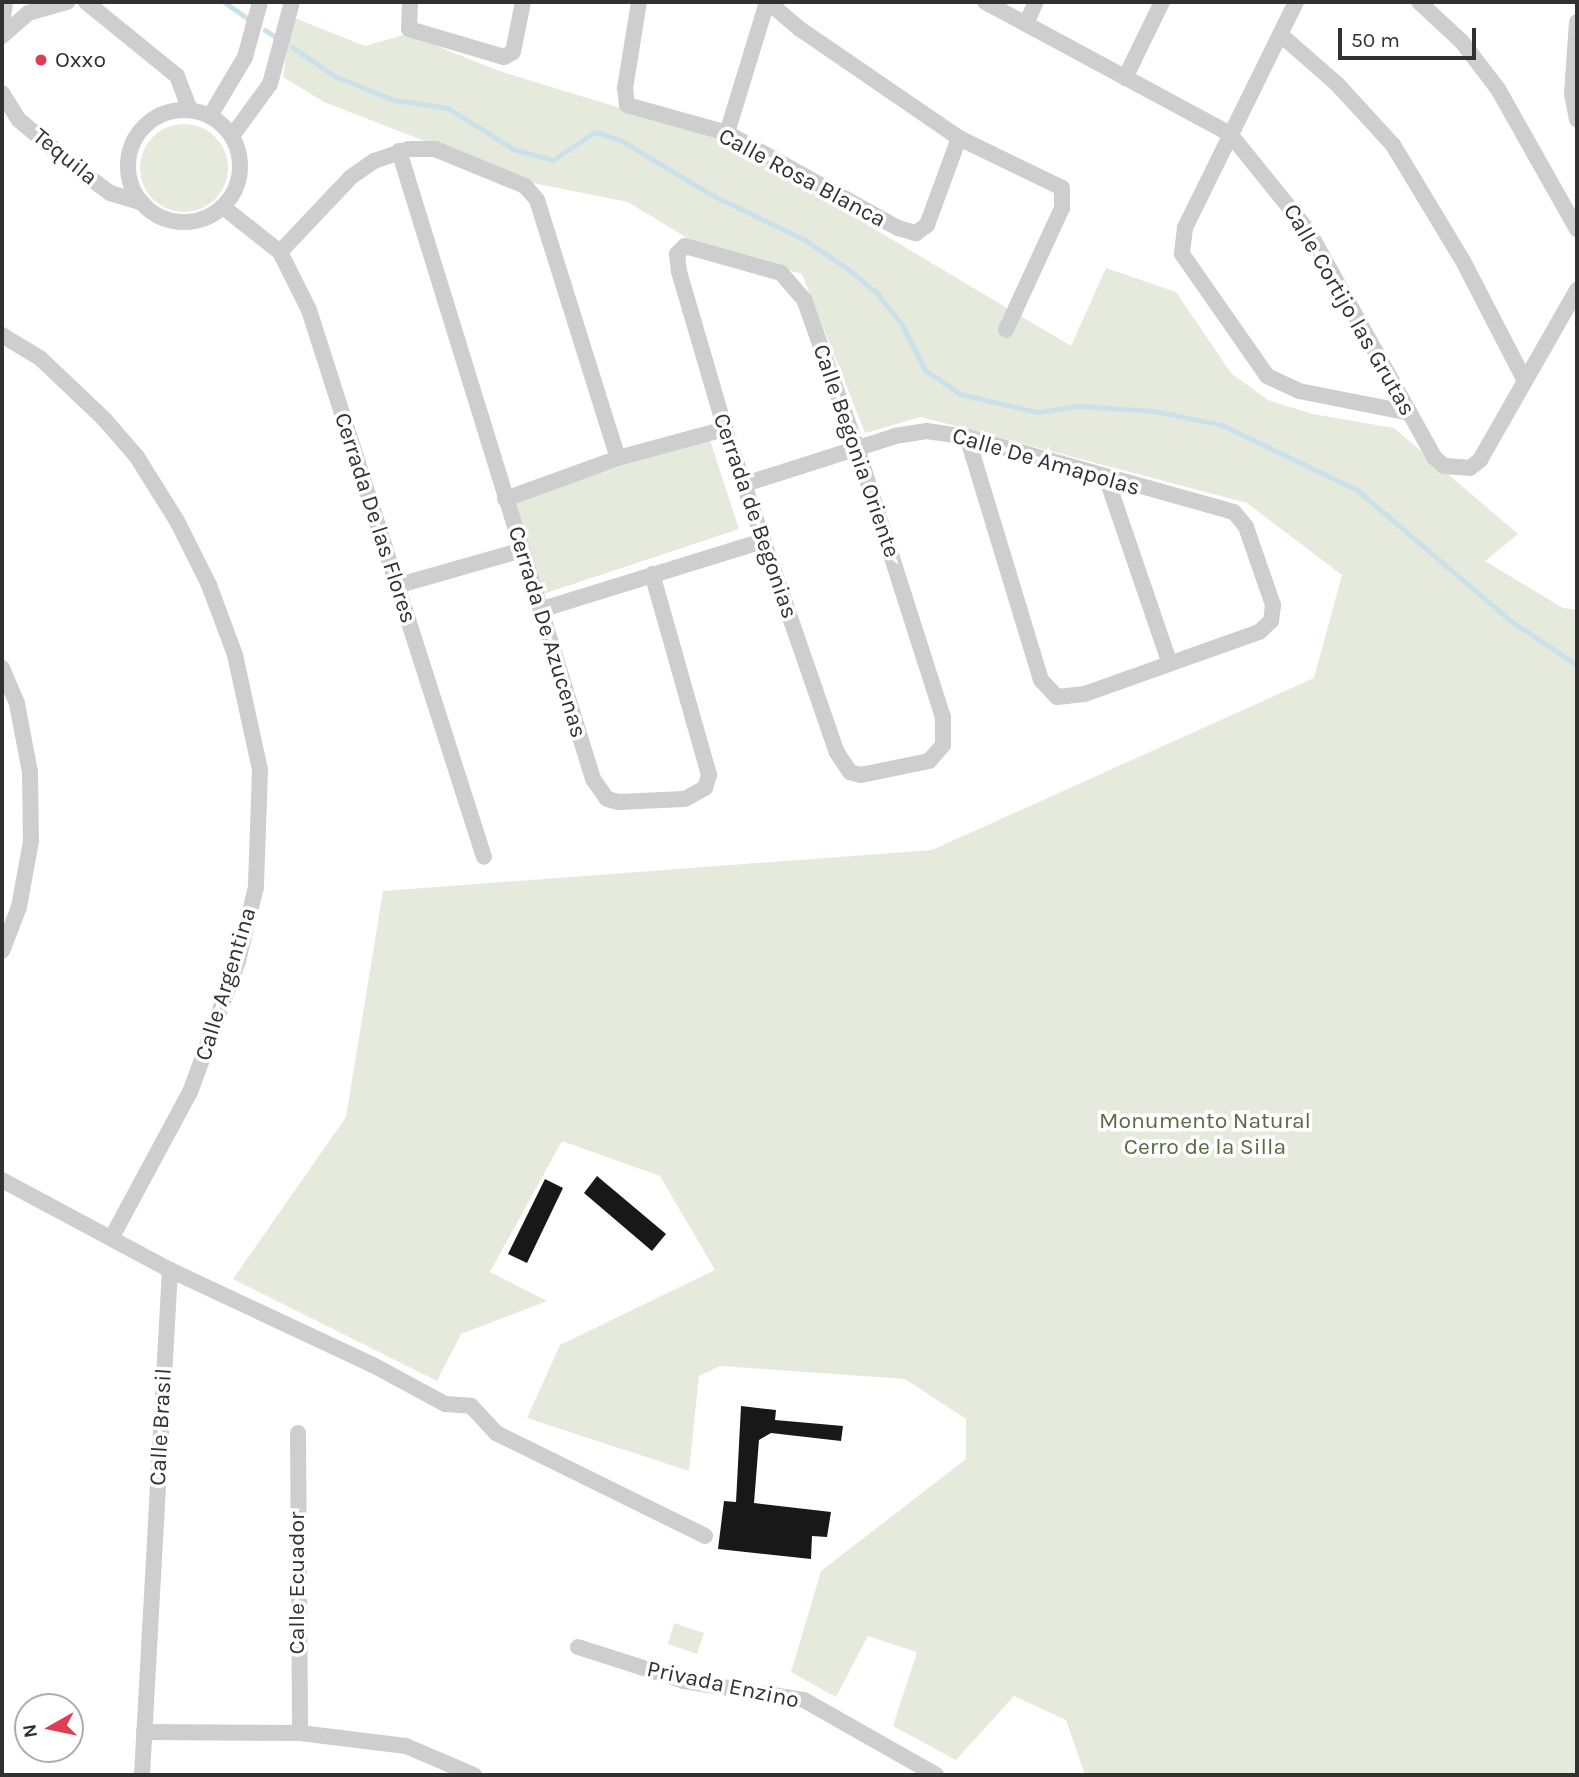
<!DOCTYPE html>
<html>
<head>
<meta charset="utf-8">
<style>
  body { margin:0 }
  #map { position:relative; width:1579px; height:1777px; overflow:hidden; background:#fff; font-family:Karla,sans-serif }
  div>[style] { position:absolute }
  .green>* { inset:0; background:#e5eadd }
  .round { border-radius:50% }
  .stream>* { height:5px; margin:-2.5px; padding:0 2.5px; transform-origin:2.5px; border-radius:2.5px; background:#cbe1ea }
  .building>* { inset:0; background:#181818 }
  .minor>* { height:16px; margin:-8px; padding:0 8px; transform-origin:8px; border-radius:8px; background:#cecece }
  .minor>.ring { margin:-8px; padding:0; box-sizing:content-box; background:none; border:16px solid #cecece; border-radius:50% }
  .dots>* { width:19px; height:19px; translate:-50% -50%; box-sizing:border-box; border:4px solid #fff; border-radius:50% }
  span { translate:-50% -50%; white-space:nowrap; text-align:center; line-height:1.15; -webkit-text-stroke:7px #fff; paint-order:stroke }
  .poi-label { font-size:23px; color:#313131 }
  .left { translate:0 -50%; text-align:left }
  .street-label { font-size:23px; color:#313131 }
  .park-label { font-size:23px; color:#586c40 }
  .frame { position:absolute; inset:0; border:4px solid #313131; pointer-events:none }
  .north { position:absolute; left:14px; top:1693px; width:70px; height:70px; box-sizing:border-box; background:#fff; border:2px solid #adadad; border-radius:50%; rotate:261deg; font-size:19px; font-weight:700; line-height:28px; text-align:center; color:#313131 }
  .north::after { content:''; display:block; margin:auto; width:24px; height:32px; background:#df3d56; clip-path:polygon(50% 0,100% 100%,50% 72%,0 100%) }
  .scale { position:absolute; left:1338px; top:28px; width:138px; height:32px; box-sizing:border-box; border:4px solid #313131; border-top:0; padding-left:9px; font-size:21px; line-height:24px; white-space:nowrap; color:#313131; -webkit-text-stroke:5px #fff; paint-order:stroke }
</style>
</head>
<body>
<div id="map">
  <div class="green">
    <i style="clip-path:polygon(292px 17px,365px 46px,407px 34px,499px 71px,725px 140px,1071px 346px,1106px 268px,1176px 292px,1231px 373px,1268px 400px,1312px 414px,1394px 428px,1518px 534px,1485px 561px,1563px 608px,1577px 610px,1577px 1775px,1085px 1775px,1066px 1720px,1014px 1696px,956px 1760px,893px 1726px,917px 1652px,868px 1636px,836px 1697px,791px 1672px,821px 1571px,966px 1459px,966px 1419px,905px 1379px,720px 1366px,699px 1376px,689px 1471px,527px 1418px,560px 1345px,715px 1270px,660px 1176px,562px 1141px,490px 1272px,547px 1301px,461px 1334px,437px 1381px,233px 1279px,346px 1117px,383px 891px,932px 850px,1314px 678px,1342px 575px,1247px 503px,921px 417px,865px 433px,802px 274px,697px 244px,628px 202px,533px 183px,324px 102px,283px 77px)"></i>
    <i class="round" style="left:140px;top:124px;width:88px;height:88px"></i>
    <i style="clip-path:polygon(709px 437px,739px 529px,543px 594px,513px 502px)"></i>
    <i style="clip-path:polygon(674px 1623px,704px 1633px,697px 1654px,668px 1644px)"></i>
  </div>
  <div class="stream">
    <i style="left:224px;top:2px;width:28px;rotate:35deg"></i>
    <i style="left:265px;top:30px;width:11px;rotate:34deg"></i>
    <i style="left:292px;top:47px;width:53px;rotate:34.3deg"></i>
    <i style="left:336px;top:77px;width:30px;rotate:21deg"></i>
    <i style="left:364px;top:88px;width:32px;rotate:22deg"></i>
    <i style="left:394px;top:100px;width:55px;rotate:8.4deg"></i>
    <i style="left:448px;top:108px;width:77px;rotate:32.2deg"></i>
    <i style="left:513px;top:149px;width:41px;rotate:15.4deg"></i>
    <i style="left:553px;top:160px;width:50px;rotate:-33.7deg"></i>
    <i style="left:595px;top:132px;width:28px;rotate:18deg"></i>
    <i style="left:622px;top:141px;width:105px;rotate:31deg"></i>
    <i style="left:712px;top:195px;width:103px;rotate:25.8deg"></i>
    <i style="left:805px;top:240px;width:52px;rotate:34deg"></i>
    <i style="left:848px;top:269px;width:38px;rotate:40deg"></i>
    <i style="left:877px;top:293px;width:41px;rotate:52deg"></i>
    <i style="left:902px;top:325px;width:51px;rotate:62.9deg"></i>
    <i style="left:925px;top:370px;width:42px;rotate:34.4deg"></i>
    <i style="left:960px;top:394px;width:79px;rotate:13.2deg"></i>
    <i style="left:1037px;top:412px;width:43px;rotate:-7.9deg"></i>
    <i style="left:1080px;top:406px;width:74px;rotate:3.9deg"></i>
    <i style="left:1154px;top:411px;width:69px;rotate:11.6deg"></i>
    <i style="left:1222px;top:425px;width:150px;rotate:25.7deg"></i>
    <i style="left:1357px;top:490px;width:202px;rotate:40.4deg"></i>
    <i style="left:1511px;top:621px;width:79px;rotate:33.7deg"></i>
  </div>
  <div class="building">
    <i style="clip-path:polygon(597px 1176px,666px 1234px,652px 1251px,584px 1193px)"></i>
    <i style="clip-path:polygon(545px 1179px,563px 1188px,527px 1263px,508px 1254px)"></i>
    <i style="clip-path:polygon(741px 1406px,776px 1410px,775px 1420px,843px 1426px,841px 1441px,771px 1433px,759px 1440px,754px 1503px,831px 1512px,827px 1537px,812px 1536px,811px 1559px,718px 1549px,724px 1501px,736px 1502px)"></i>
  </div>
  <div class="minor">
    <i style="left:86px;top:2px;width:117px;rotate:39.1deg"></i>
    <i style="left:177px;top:76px;width:36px;rotate:69deg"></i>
    <i style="left:410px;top:2px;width:27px;rotate:92deg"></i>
    <i style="left:409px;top:29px;width:99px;rotate:16.4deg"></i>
    <i style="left:504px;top:57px;width:10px;rotate:-29deg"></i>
    <i style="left:513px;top:52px;width:51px;rotate:-78.7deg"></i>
    <i style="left:639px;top:2px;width:87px;rotate:99.2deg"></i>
    <i style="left:625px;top:88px;width:17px;rotate:83deg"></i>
    <i style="left:627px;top:105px;width:104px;rotate:15.6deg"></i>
    <i style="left:727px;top:133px;width:196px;rotate:29.1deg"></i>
    <i style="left:898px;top:228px;width:19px;rotate:16deg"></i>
    <i style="left:916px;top:233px;width:14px;rotate:-36deg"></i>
    <i style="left:927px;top:225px;width:93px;rotate:-69.8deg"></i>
    <i style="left:768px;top:2px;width:42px;rotate:40.2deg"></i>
    <i style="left:800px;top:29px;width:193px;rotate:34.4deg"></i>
    <i style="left:959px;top:138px;width:114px;rotate:25.9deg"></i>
    <i style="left:1062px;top:188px;width:20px;rotate:90deg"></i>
    <i style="left:1062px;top:208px;width:134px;rotate:114.7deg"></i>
    <i style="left:985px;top:2px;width:278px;rotate:28.3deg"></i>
    <i style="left:1230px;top:134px;width:126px;rotate:51.1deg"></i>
    <i style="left:1309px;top:232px;width:257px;rotate:60.9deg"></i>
    <i style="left:1434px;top:457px;width:13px;rotate:42deg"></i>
    <i style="left:1444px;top:466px;width:26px;rotate:4deg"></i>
    <i style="left:1470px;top:468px;width:13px;rotate:-39deg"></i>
    <i style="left:1480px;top:460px;width:196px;rotate:-60.3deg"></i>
    <i style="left:1296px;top:2px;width:252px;rotate:116.2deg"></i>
    <i style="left:1185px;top:228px;width:26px;rotate:97deg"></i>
    <i style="left:1182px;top:254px;width:149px;rotate:55.1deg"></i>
    <i style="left:1267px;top:376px;width:35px;rotate:25deg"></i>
    <i style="left:1299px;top:391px;width:113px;rotate:11.2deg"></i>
    <i style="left:1419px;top:2px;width:59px;rotate:42.9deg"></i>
    <i style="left:1462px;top:42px;width:59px;rotate:52.5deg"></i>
    <i style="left:1498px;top:89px;width:161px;rotate:60.6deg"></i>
    <i style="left:1577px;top:22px;width:72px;rotate:94deg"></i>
    <i style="left:1572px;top:94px;width:26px;rotate:79deg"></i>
    <i style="left:2px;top:24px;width:22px;rotate:-82deg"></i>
    <i style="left:1026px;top:24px;width:24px;rotate:-66deg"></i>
    <i style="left:1281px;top:35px;width:74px;rotate:41.2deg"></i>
    <i style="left:1337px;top:84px;width:83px;rotate:47.4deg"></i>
    <i style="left:1393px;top:145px;width:135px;rotate:58.9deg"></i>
    <i style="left:1463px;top:261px;width:131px;rotate:62.7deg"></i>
    <i style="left:2px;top:36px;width:35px;rotate:-41deg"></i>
    <i style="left:28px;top:13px;width:41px;rotate:-15.8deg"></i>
    <i style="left:1125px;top:78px;width:85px;rotate:-64deg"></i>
    <i style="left:2px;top:93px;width:32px;rotate:58deg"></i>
    <i style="left:19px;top:120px;width:80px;rotate:39.9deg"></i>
    <i style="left:80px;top:171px;width:37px;rotate:36deg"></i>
    <i style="left:110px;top:193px;width:34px;rotate:17deg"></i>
    <i class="ring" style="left:128px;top:110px;width:96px;height:96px"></i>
    <i style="left:210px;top:116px;width:69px;rotate:-59.3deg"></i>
    <i style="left:245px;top:57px;width:57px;rotate:-74.7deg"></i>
    <i style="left:727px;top:133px;width:137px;rotate:-73deg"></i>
    <i style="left:232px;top:136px;width:64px;rotate:-53.8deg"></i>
    <i style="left:270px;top:84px;width:85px;rotate:-75deg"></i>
    <i style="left:399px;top:151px;width:657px;rotate:72.83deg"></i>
    <i style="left:593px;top:779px;width:24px;rotate:55deg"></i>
    <i style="left:607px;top:799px;width:11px;rotate:15deg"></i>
    <i style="left:618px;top:802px;width:67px;rotate:-2.6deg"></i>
    <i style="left:685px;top:799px;width:23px;rotate:-29deg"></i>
    <i style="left:705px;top:788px;width:14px;rotate:-73deg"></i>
    <i style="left:709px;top:775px;width:209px;rotate:-105.8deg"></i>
    <i style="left:223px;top:207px;width:73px;rotate:38.3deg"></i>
    <i style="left:280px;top:252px;width:65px;rotate:63.4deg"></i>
    <i style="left:309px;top:310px;width:574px;rotate:72.26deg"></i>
    <i style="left:685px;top:246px;width:100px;rotate:15.7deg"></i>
    <i style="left:781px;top:273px;width:35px;rotate:49deg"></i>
    <i style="left:804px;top:299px;width:158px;rotate:70.4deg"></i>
    <i style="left:857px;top:448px;width:282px;rotate:72.3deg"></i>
    <i style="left:943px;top:717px;width:28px;rotate:90deg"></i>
    <i style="left:943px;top:745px;width:21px;rotate:131deg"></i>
    <i style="left:929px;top:761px;width:69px;rotate:168.4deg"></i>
    <i style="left:861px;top:775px;width:11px;rotate:-165deg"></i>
    <i style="left:850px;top:772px;width:23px;rotate:-124deg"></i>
    <i style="left:837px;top:753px;width:343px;rotate:-109.1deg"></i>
    <i style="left:725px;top:429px;width:164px;rotate:-106.3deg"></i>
    <i style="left:679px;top:272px;width:18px;rotate:-96deg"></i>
    <i style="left:677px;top:254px;width:11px;rotate:-45deg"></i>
    <i style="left:280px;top:252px;width:103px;rotate:-46.6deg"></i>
    <i style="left:351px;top:177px;width:28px;rotate:-35deg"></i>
    <i style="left:374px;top:161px;width:37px;rotate:-19deg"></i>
    <i style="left:409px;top:149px;width:26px"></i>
    <i style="left:435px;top:149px;width:97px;rotate:22.3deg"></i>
    <i style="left:525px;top:186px;width:18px;rotate:49deg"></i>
    <i style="left:537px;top:200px;width:270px;rotate:72.6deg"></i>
    <i style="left:2px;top:335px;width:44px;rotate:31.2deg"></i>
    <i style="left:40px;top:358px;width:90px;rotate:43.6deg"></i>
    <i style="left:105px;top:420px;width:49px;rotate:49.1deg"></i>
    <i style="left:137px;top:457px;width:75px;rotate:58deg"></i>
    <i style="left:177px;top:521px;width:72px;rotate:63.4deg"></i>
    <i style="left:209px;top:585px;width:75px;rotate:69.6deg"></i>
    <i style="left:235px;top:655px;width:118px;rotate:77.7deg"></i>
    <i style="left:260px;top:770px;width:117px;rotate:92deg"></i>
    <i style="left:256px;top:887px;width:76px;rotate:103.7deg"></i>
    <i style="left:238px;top:961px;width:140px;rotate:110.1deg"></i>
    <i style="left:190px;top:1092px;width:165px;rotate:118.3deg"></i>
    <i style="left:1106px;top:477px;width:194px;rotate:71.1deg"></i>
    <i style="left:745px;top:484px;width:157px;rotate:-17.7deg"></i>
    <i style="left:895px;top:436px;width:32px;rotate:-9deg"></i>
    <i style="left:927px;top:431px;width:40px;rotate:8.5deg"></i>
    <i style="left:967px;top:437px;width:277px;rotate:15.7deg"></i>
    <i style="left:1234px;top:512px;width:19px;rotate:51deg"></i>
    <i style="left:1246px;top:527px;width:83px;rotate:70.9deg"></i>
    <i style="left:1273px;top:605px;width:16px;rotate:97deg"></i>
    <i style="left:1271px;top:621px;width:16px;rotate:137deg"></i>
    <i style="left:1259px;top:632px;width:185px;rotate:160.4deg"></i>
    <i style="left:1085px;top:694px;width:28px;rotate:174deg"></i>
    <i style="left:1057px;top:697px;width:23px;rotate:-133deg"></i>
    <i style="left:1041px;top:680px;width:254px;rotate:-106.9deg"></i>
    <i style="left:505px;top:499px;width:120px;rotate:-19.9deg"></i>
    <i style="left:618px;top:458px;width:111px;rotate:-15.2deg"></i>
    <i style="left:396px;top:586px;width:131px;rotate:-15.9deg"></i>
    <i style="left:543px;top:609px;width:230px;rotate:-17.2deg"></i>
    <i style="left:2px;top:668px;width:39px;rotate:67deg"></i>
    <i style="left:17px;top:704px;width:69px;rotate:79.2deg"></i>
    <i style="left:30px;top:772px;width:69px;rotate:89.2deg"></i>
    <i style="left:31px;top:841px;width:67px;rotate:100.3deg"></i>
    <i style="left:19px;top:907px;width:47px;rotate:111.1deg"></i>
    <i style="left:2px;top:1180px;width:191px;rotate:28.2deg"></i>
    <i style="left:170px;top:1270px;width:224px;rotate:25.1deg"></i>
    <i style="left:373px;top:1365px;width:82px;rotate:28.4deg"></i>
    <i style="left:445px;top:1404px;width:26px;rotate:4deg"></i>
    <i style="left:471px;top:1406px;width:37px;rotate:47deg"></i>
    <i style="left:496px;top:1433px;width:233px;rotate:26.2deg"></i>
    <i style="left:298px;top:1433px;width:300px;rotate:89.6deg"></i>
    <i style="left:578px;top:1647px;width:111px;rotate:17.8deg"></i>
    <i style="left:684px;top:1681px;width:121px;rotate:9deg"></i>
    <i style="left:804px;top:1700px;width:152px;rotate:29.6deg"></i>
    <i style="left:144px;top:1732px;width:156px;rotate:0.4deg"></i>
    <i style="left:300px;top:1733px;width:107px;rotate:7deg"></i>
    <i style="left:406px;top:1746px;width:74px;rotate:23.1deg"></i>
    <i style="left:142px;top:1775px;width:506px;rotate:-86.83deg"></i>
  </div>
  <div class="dots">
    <i style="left:41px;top:60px;background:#df3d56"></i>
  </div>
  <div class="poi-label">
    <span class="left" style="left:55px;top:60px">Oxxo</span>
  </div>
  <div class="street-label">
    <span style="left:65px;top:157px;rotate:39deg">Tequila</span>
    <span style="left:802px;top:178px;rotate:28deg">Calle Rosa Blanca</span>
    <span style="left:1349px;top:310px;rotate:60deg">Calle Cortijo las Grutas</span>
    <span style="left:856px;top:451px;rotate:71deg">Calle Begonia Oriente</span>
    <span style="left:1046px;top:462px;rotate:16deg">Calle De Amapolas</span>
    <span style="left:755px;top:516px;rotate:71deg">Cerrada de Begonias</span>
    <span style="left:375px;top:518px;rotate:72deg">Cerrada De las Flores</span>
    <span style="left:547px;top:632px;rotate:73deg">Cerrada De Azucenas</span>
    <span style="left:226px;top:984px;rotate:-73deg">Calle Argentina</span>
    <span style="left:161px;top:1427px;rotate:-87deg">Calle Brasil</span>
    <span style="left:297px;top:1583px;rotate:-90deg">Calle Ecuador</span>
    <span style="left:723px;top:1685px;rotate:12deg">Privada Enzino</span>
  </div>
  <div class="park-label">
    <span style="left:1205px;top:1134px">Monumento Natural<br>Cerro de la Silla</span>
  </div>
  <div class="frame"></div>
  <div class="north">N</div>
  <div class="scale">50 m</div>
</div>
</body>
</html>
